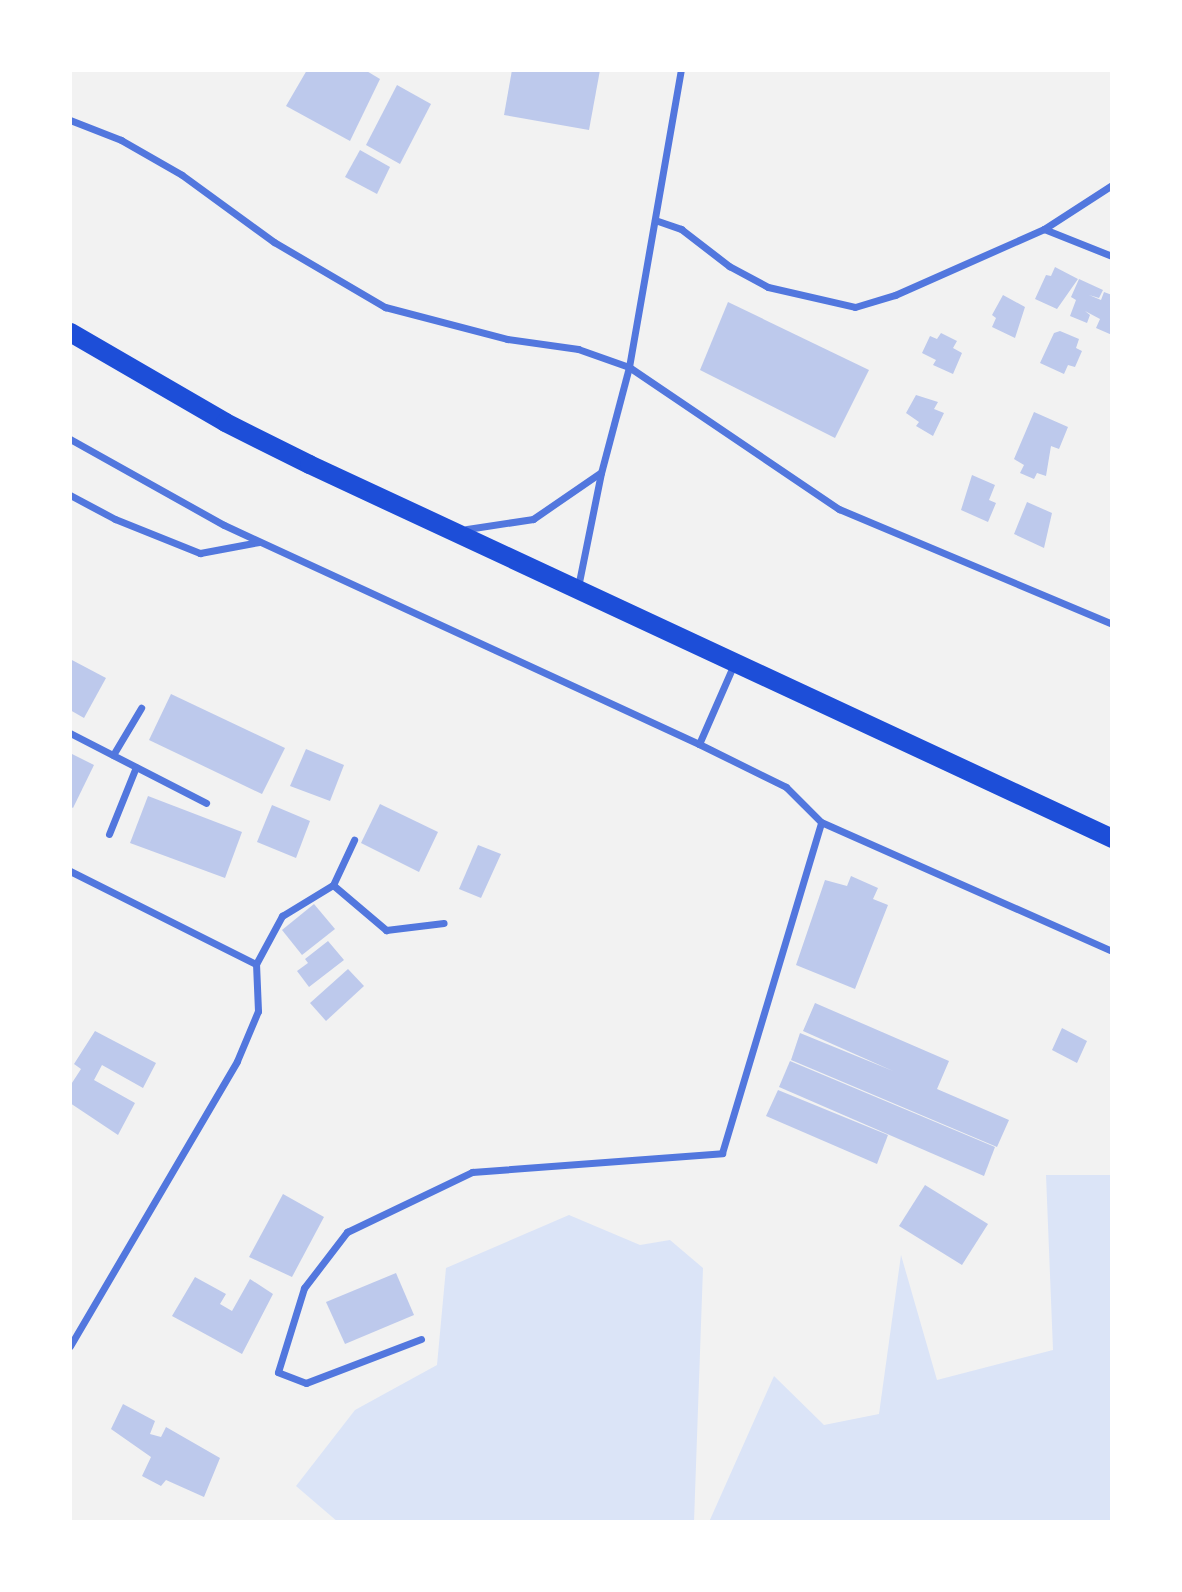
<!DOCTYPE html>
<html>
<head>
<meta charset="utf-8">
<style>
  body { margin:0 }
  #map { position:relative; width:1182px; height:1592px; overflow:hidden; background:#f2f2f2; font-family:Rubik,sans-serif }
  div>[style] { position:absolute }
  .green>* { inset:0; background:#dbe4f7 }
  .building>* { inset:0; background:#bdc9ec }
  .minor>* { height:7px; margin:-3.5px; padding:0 3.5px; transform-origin:3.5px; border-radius:3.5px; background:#5277de }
  .trunk>* { height:19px; margin:-9.5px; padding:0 9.5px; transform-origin:9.5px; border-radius:9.5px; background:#1d4ed8 }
  span { translate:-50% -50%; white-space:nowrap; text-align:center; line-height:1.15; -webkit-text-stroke:5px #fff; paint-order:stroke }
  .frame { position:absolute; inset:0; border:72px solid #fff; pointer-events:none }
</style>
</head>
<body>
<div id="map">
  <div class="green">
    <i style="clip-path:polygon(1046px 1175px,1112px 1175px,1112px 1522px,709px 1522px,774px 1376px,824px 1425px,879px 1414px,901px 1255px,937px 1380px,1053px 1350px)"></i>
    <i style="clip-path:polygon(569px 1215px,640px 1245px,670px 1240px,703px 1268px,694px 1522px,338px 1522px,296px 1486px,355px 1410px,437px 1365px,446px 1268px)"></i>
  </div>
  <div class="building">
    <i style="clip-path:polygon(307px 70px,365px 70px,380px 79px,350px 141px,286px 106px)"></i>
    <i style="clip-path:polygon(512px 70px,600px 70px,589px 130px,504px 115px)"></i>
    <i style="clip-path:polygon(397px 85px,431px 104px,400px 164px,366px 145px)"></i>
    <i style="clip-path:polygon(360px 150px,390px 167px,377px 194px,345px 177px)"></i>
    <i style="clip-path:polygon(1055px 267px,1078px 279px,1057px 309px,1035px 299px,1046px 275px,1051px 276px)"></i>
    <i style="clip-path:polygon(1079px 279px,1103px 290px,1099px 298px,1089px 295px,1101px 300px,1104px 292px,1112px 295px,1112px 335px,1096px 328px,1100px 319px,1085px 311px,1090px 315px,1087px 323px,1070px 316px,1076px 300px,1071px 297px)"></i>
    <i style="clip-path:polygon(1003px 295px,1025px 307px,1015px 338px,992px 327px,996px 318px,992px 315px)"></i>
    <i style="clip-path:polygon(728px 302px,869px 370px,835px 438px,700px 370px)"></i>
    <i style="clip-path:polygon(1060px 331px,1079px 339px,1076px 348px,1082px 351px,1075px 367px,1068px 365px,1064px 374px,1040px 363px,1054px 333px)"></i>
    <i style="clip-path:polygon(941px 333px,957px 341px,953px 348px,962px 353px,953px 374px,933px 365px,936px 360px,922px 353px,930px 336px,937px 339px)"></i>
    <i style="clip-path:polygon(916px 395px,938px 402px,934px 409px,944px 413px,933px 436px,916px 426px,919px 422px,906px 413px)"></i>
    <i style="clip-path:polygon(1034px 412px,1068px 427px,1059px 449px,1051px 446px,1046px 476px,1037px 473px,1034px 479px,1020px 473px,1024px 465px,1014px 459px)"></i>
    <i style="clip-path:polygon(972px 475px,995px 485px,989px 500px,996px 503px,988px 522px,961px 510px)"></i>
    <i style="clip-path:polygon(1027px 502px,1052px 513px,1044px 548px,1014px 534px)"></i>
    <i style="clip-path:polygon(70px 659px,106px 678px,84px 718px,70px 710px)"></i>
    <i style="clip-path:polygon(171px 694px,285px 748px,262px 794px,149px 740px)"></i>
    <i style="clip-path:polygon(306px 749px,344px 765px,330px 801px,290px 786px)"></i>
    <i style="clip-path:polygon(70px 753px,94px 765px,73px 808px,70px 806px)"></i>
    <i style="clip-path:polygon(148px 796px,242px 832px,225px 878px,130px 843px)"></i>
    <i style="clip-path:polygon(380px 804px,438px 832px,419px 872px,361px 843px)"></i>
    <i style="clip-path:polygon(272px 805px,310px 821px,296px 858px,257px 842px)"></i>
    <i style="clip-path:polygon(478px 845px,501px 854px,481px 898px,459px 889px)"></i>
    <i style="clip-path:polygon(851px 876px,878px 888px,873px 899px,888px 905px,855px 989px,796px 965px,825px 880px,847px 886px)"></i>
    <i style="clip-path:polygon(314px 904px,335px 929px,302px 955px,282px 930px)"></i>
    <i style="clip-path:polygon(328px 941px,344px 960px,309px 987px,297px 971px,308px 963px,305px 959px)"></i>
    <i style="clip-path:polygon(348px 969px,364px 986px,326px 1021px,310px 1003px)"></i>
    <i style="clip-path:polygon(815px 1003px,949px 1061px,937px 1089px,1009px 1120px,997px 1147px,791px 1060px,800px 1033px,893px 1071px,803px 1031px)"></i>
    <i style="clip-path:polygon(1062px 1028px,1087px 1041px,1077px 1063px,1052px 1050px)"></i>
    <i style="clip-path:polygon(95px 1031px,156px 1063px,143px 1088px,102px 1065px,94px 1080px,135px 1103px,118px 1135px,70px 1103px,70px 1086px,81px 1069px,74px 1064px)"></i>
    <i style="clip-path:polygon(790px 1061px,995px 1147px,984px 1176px,779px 1087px)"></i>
    <i style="clip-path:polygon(778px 1090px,888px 1135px,877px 1164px,766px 1116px)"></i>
    <i style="clip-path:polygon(925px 1185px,988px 1224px,962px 1265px,899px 1226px)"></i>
    <i style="clip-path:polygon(283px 1194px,324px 1217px,292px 1277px,249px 1257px)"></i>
    <i style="clip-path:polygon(396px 1273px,414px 1315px,345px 1344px,326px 1302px)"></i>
    <i style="clip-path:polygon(195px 1277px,226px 1294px,220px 1304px,232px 1311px,250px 1279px,273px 1294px,242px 1354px,172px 1316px)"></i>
    <i style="clip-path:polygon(123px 1404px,155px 1421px,150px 1434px,161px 1437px,166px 1427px,220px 1458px,204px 1497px,166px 1480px,161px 1486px,142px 1476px,151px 1457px,111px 1429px)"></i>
  </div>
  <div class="minor">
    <i style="left:70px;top:120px;width:55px;rotate:21.4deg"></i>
    <i style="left:121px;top:140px;width:70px;rotate:29.8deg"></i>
    <i style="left:182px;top:175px;width:114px;rotate:36.1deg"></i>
    <i style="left:274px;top:242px;width:129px;rotate:30.4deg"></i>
    <i style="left:385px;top:307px;width:126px;rotate:14.7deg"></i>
    <i style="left:507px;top:339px;width:72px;rotate:8deg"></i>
    <i style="left:578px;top:349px;width:54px;rotate:19.4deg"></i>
    <i style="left:629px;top:367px;width:254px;rotate:34.1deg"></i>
    <i style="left:839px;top:509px;width:296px;rotate:22.8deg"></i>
    <i style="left:655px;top:220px;width:28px;rotate:19deg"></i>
    <i style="left:681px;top:229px;width:61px;rotate:37.6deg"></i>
    <i style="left:729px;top:266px;width:44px;rotate:28.3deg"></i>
    <i style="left:768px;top:287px;width:89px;rotate:12.9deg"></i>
    <i style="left:855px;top:307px;width:42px;rotate:-16.7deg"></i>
    <i style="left:895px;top:295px;width:163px;rotate:-23.9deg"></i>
    <i style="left:1044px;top:229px;width:81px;rotate:-32.9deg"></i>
    <i style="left:1044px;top:229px;width:73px;rotate:21.7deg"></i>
    <i style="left:70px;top:439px;width:176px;rotate:29.2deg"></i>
    <i style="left:224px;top:525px;width:523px;rotate:24.75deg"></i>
    <i style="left:699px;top:744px;width:87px;rotate:-66.4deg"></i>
    <i style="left:70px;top:495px;width:51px;rotate:28.1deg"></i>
    <i style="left:115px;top:519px;width:92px;rotate:21.8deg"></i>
    <i style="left:200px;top:553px;width:60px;rotate:-10.6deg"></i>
    <i style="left:467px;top:529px;width:67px;rotate:-8.6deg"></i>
    <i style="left:533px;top:519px;width:81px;rotate:-34.5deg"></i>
    <i style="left:578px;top:587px;width:116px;rotate:-78.6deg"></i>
    <i style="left:601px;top:473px;width:110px;rotate:-75.2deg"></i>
    <i style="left:629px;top:367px;width:302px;rotate:-80.1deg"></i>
    <i style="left:70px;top:733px;width:153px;rotate:27.2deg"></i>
    <i style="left:699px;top:744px;width:97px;rotate:26.3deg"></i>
    <i style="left:786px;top:787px;width:49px;rotate:45deg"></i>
    <i style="left:821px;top:822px;width:318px;rotate:23.9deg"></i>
    <i style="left:113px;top:755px;width:55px;rotate:-59.2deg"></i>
    <i style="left:109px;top:834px;width:72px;rotate:-68.1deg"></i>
    <i style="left:70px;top:871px;width:208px;rotate:26.6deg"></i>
    <i style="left:333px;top:885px;width:70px;rotate:40.3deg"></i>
    <i style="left:386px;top:930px;width:58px;rotate:-6.9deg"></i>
    <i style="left:256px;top:964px;width:55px;rotate:-61.6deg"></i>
    <i style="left:282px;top:916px;width:60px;rotate:-31.3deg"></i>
    <i style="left:333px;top:885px;width:50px;rotate:-65deg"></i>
    <i style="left:421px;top:1339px;width:123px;rotate:159.1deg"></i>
    <i style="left:306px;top:1383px;width:30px;rotate:-159deg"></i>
    <i style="left:278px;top:1372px;width:88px;rotate:-72.8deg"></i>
    <i style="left:304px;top:1288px;width:71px;rotate:-52.5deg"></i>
    <i style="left:347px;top:1232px;width:139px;rotate:-25.6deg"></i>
    <i style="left:472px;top:1172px;width:251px;rotate:-4.3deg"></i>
    <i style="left:722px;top:1153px;width:345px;rotate:-73.3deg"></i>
    <i style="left:70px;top:1346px;width:330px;rotate:-59.6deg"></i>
    <i style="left:237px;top:1061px;width:54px;rotate:-67.2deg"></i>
    <i style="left:258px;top:1011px;width:47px;rotate:-92.4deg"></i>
  </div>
  <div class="trunk">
    <i style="left:70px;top:332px;width:179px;rotate:30.1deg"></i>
    <i style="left:225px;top:422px;width:94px;rotate:26.6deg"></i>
    <i style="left:309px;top:464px;width:886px;rotate:24.97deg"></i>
  </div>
  <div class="frame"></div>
</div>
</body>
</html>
